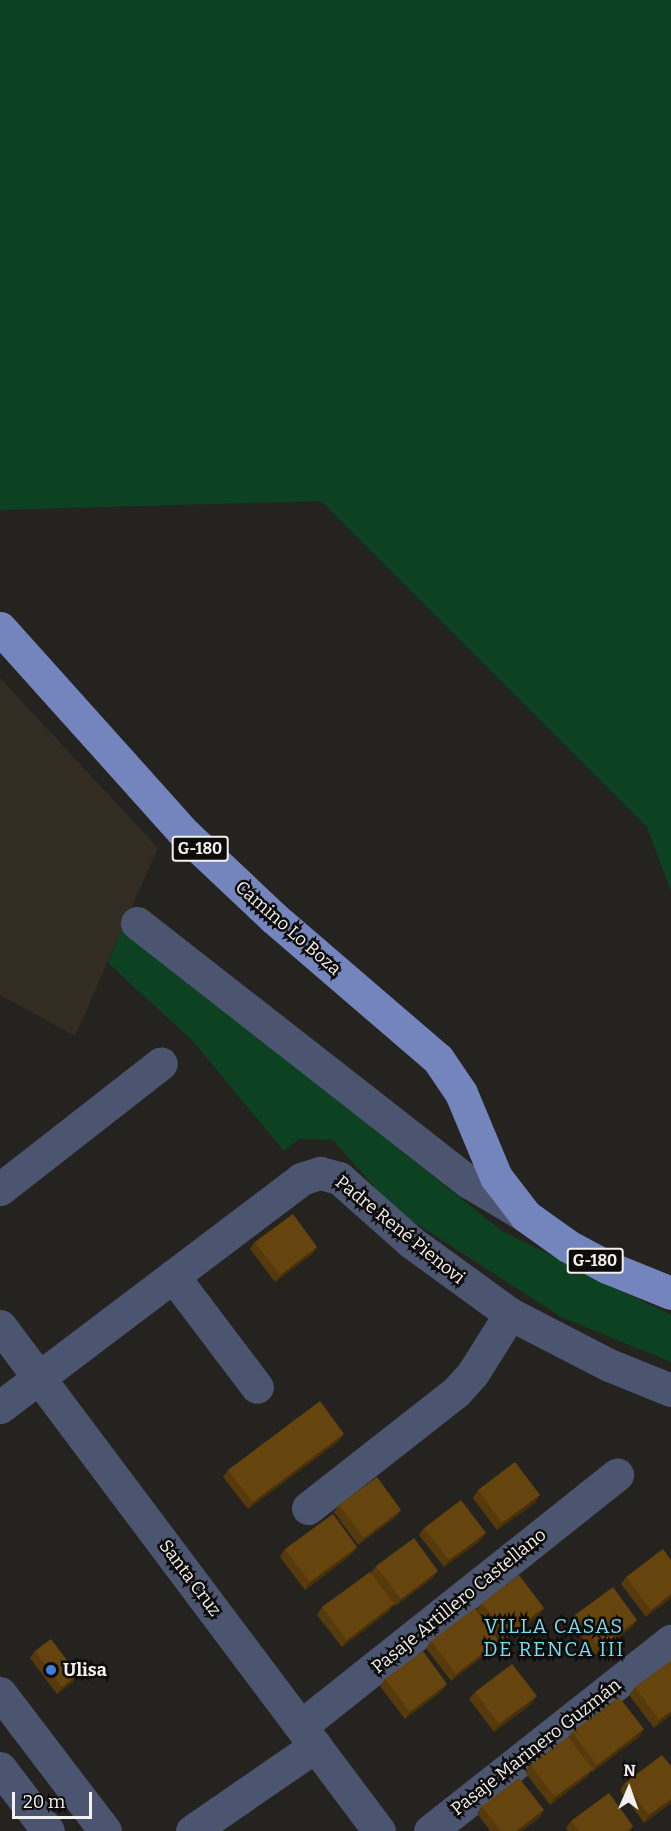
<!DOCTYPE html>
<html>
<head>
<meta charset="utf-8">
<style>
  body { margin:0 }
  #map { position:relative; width:671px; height:1831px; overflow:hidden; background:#25231f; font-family:Bitter,serif }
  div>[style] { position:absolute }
  .built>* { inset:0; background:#322c23 }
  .green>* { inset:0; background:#0c4122 }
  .minor>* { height:33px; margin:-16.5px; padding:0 16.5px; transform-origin:16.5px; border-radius:16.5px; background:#4b556f }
  .major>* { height:33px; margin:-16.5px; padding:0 16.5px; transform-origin:16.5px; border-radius:16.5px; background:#7385bc }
  .wall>* { inset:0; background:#573a0c }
  .shaded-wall>* { inset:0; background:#47300a }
  .building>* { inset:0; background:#65440e }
  .dots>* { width:16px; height:16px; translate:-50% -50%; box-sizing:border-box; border:3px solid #0e0c0b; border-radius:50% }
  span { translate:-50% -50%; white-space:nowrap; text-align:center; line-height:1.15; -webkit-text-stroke:5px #0e0c0b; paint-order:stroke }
  .shield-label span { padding:2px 4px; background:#0e0c0b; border:2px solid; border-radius:4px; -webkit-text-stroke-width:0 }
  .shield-label { font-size:16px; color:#f3f1ef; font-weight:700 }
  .street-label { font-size:18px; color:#f3f1ef }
  .poi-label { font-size:18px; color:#f3f1ef; font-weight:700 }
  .left { translate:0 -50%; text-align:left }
  .neighbourhood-label { font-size:20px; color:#77def2; letter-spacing:1.5px }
  .north { position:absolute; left:599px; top:1759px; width:60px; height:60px; -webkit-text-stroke:4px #0e0c0b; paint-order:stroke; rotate:2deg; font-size:16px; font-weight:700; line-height:24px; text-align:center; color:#f3f1ef }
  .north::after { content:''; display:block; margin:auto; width:21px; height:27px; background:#f3f1ef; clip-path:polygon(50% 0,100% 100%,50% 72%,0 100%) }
  .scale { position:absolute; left:12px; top:1792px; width:80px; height:27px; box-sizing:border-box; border:3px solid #f3f1ef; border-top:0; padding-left:8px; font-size:18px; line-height:21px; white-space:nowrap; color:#f3f1ef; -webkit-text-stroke:4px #0e0c0b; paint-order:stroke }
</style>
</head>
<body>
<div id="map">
  <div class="built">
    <i style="clip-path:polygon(0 678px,158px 848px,75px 1036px,0 995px)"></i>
  </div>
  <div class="green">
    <i style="clip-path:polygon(0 0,671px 0,671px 891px,647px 827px,321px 501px,0 510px)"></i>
    <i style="clip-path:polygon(122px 929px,502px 1231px,671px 1315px,671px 1362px,561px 1317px,394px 1209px,333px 1140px,299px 1139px,284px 1151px,192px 1040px,108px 963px)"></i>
  </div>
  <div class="minor">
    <i style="left:137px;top:923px;width:421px;rotate:38deg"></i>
    <i style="left:469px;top:1182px;width:66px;rotate:30.8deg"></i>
    <i style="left:0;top:1189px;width:204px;rotate:-38deg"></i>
    <i style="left:173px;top:1276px;width:139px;rotate:52.9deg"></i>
    <i style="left:0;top:1326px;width:631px;rotate:53.11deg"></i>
    <i style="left:0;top:1407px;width:378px;rotate:-37.1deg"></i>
    <i style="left:301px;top:1179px;width:20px;rotate:-18deg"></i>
    <i style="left:320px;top:1173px;width:20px;rotate:15deg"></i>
    <i style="left:339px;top:1178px;width:96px;rotate:41.6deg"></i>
    <i style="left:411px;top:1242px;width:122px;rotate:36deg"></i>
    <i style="left:510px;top:1314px;width:111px;rotate:27.3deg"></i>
    <i style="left:609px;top:1365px;width:67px;rotate:22deg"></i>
    <i style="left:308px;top:1508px;width:188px;rotate:-38.1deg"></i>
    <i style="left:456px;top:1392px;width:25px;rotate:-48deg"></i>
    <i style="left:473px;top:1373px;width:70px;rotate:-57.9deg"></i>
    <i style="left:0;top:1693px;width:173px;rotate:52.7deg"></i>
    <i style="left:301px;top:1726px;width:404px;rotate:-38.5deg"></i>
    <i style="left:0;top:1768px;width:79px;rotate:52.7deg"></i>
    <i style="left:192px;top:1831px;width:150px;rotate:-34.6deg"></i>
    <i style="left:430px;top:1831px;width:307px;rotate:-38.3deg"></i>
  </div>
  <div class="major">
    <i style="left:0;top:628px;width:278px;rotate:48.1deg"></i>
    <i style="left:186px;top:835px;width:121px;rotate:43.3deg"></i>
    <i style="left:274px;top:918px;width:216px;rotate:40.7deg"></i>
    <i style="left:438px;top:1059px;width:41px;rotate:55.9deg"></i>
    <i style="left:461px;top:1093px;width:91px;rotate:67.4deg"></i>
    <i style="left:496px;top:1177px;width:49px;rotate:52.4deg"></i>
    <i style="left:526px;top:1216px;width:52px;rotate:35.5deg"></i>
    <i style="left:568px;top:1246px;width:44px;rotate:28.3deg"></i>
    <i style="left:607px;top:1267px;width:69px;rotate:22.1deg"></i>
  </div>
  <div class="wall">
    <i style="clip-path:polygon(255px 1242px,317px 1247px,312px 1254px,275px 1282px,250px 1249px)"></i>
    <i style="clip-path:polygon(339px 1441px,248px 1509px,223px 1477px,228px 1470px)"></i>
    <i style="clip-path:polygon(478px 1490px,535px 1503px,497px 1530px,473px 1498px)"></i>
    <i style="clip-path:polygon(339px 1505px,401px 1510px,396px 1517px,358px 1545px,334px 1512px)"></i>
    <i style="clip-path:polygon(424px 1528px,481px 1540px,444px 1567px,419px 1535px)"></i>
    <i style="clip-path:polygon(357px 1547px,352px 1554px,305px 1590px,280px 1557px,285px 1549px)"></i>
    <i style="clip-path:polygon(671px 1560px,671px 1598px,646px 1617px,621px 1584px,626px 1577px)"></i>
    <i style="clip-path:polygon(376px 1566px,433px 1578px,395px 1606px,394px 1604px,389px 1611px,342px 1647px,317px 1615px,322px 1607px,371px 1573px)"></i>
    <i style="clip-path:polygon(482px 1603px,544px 1608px,539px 1615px,502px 1643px,477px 1610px)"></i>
    <i style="clip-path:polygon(575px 1615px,637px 1620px,632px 1627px,595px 1655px,570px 1622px)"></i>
    <i style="clip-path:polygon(431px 1641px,499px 1641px,494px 1648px,451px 1681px,426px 1648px)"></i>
    <i style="clip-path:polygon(35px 1651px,73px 1682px,57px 1694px,30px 1658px)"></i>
    <i style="clip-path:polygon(671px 1661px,671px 1715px,654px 1728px,629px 1695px,635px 1687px)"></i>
    <i style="clip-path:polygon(385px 1679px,447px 1684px,442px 1691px,405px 1719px,380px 1686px)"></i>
    <i style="clip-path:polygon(475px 1692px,531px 1704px,494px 1732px,469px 1699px)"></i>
    <i style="clip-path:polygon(572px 1732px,639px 1737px,592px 1772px,591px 1771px,587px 1777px,550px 1805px,525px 1772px,530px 1765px,568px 1737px)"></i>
    <i style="clip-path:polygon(671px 1766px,671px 1803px,644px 1823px,620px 1790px,625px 1783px)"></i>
    <i style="clip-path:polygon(482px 1806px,539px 1818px,521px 1831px,490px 1831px,477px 1813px)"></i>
    <i style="clip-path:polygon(571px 1821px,633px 1826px,630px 1831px,568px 1831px,566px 1828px)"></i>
  </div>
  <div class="shaded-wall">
    <i style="clip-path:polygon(317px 1247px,312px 1254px,275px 1282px,280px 1275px)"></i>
    <i style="clip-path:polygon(344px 1434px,339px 1441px,248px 1509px,253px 1502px)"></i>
    <i style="clip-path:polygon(540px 1495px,535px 1503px,497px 1530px,502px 1523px)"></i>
    <i style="clip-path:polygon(401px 1510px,396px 1517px,358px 1545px,364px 1538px)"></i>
    <i style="clip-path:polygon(486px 1533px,481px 1540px,444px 1567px,449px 1560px)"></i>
    <i style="clip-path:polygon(357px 1547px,352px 1554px,305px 1590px,310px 1582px)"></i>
    <i style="clip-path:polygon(438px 1571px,433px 1578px,395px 1606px,401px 1599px)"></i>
    <i style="clip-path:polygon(671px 1594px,671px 1598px,646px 1617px,651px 1610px)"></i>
    <i style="clip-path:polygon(394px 1604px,389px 1611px,342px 1647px,347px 1640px)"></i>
    <i style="clip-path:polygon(544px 1608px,539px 1615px,502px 1643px,507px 1635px)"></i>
    <i style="clip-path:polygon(637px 1620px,632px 1627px,595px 1655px,600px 1648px)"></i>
    <i style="clip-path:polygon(499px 1641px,494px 1648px,451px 1681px,456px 1674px)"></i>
    <i style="clip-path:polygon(78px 1675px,73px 1682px,57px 1694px,62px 1687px)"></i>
    <i style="clip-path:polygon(447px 1684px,442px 1691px,405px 1719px,410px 1712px)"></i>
    <i style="clip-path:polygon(537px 1696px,531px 1704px,494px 1732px,499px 1724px)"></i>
    <i style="clip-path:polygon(671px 1711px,671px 1715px,654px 1728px,659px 1720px)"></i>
    <i style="clip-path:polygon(644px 1729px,639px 1737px,592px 1772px,597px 1765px)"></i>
    <i style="clip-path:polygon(593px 1769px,587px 1777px,550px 1805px,555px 1797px)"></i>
    <i style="clip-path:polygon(671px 1799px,671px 1803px,644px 1823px,649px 1815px)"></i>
    <i style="clip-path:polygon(544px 1810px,539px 1818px,521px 1831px,516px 1831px)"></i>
  </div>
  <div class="building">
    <i style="clip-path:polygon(293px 1214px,317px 1247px,280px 1275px,255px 1242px)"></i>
    <i style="clip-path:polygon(320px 1401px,344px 1434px,253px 1502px,228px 1470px)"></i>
    <i style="clip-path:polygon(515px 1462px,540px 1495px,502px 1523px,478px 1490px)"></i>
    <i style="clip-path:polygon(377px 1477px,401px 1510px,364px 1538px,339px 1505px)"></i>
    <i style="clip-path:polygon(461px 1500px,486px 1533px,449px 1560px,424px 1528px)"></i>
    <i style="clip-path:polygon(333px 1514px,357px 1547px,310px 1582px,285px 1549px)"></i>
    <i style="clip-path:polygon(414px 1538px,438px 1571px,401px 1599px,376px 1566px)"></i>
    <i style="clip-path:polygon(663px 1549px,671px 1560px,671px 1594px,651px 1610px,626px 1577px)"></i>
    <i style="clip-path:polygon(370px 1572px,394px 1604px,347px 1640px,322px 1607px)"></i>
    <i style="clip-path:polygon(519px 1575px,544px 1608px,507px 1635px,482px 1603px)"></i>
    <i style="clip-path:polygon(613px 1587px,637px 1620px,600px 1648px,575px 1615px)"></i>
    <i style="clip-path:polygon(475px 1608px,499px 1641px,456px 1674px,431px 1641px)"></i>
    <i style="clip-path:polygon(51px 1639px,78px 1675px,62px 1687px,35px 1651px)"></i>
    <i style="clip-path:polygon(423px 1651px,447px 1684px,410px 1712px,385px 1679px)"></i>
    <i style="clip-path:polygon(671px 1661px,671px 1711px,659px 1720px,635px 1687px)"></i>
    <i style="clip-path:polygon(512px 1664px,537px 1696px,499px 1724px,475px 1692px)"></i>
    <i style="clip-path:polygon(619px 1697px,644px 1729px,597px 1765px,572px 1732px)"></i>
    <i style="clip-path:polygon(568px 1737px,593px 1769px,555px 1797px,530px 1765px)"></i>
    <i style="clip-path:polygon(662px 1755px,671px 1766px,671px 1799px,649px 1815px,625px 1783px)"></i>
    <i style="clip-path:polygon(519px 1778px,544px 1810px,516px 1831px,501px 1831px,482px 1806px)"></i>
    <i style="clip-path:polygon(609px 1793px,633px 1826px,626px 1831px,579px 1831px,571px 1821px)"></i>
  </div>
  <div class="dots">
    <i style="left:51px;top:1670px;background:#3f7fe0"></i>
  </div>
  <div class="shield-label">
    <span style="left:200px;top:849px">G-180</span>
    <span style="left:595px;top:1261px">G-180</span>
  </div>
  <div class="street-label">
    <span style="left:288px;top:928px;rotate:41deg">Camino Lo Boza</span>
    <span style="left:400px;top:1230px;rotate:39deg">Padre René Pienovi</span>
    <span style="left:190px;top:1578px;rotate:53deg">Santa Cruz</span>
    <span style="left:459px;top:1601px;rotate:-39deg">Pasaje Artillero Castellano</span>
    <span style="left:536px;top:1747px;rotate:-38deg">Pasaje Marinero Guzmán</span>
  </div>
  <div class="poi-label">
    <span class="left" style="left:63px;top:1670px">Ulisa</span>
  </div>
  <div class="neighbourhood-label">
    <span style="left:554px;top:1638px">VILLA CASAS<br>DE RENCA III</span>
  </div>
  <div class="north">N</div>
  <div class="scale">20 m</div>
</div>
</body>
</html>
